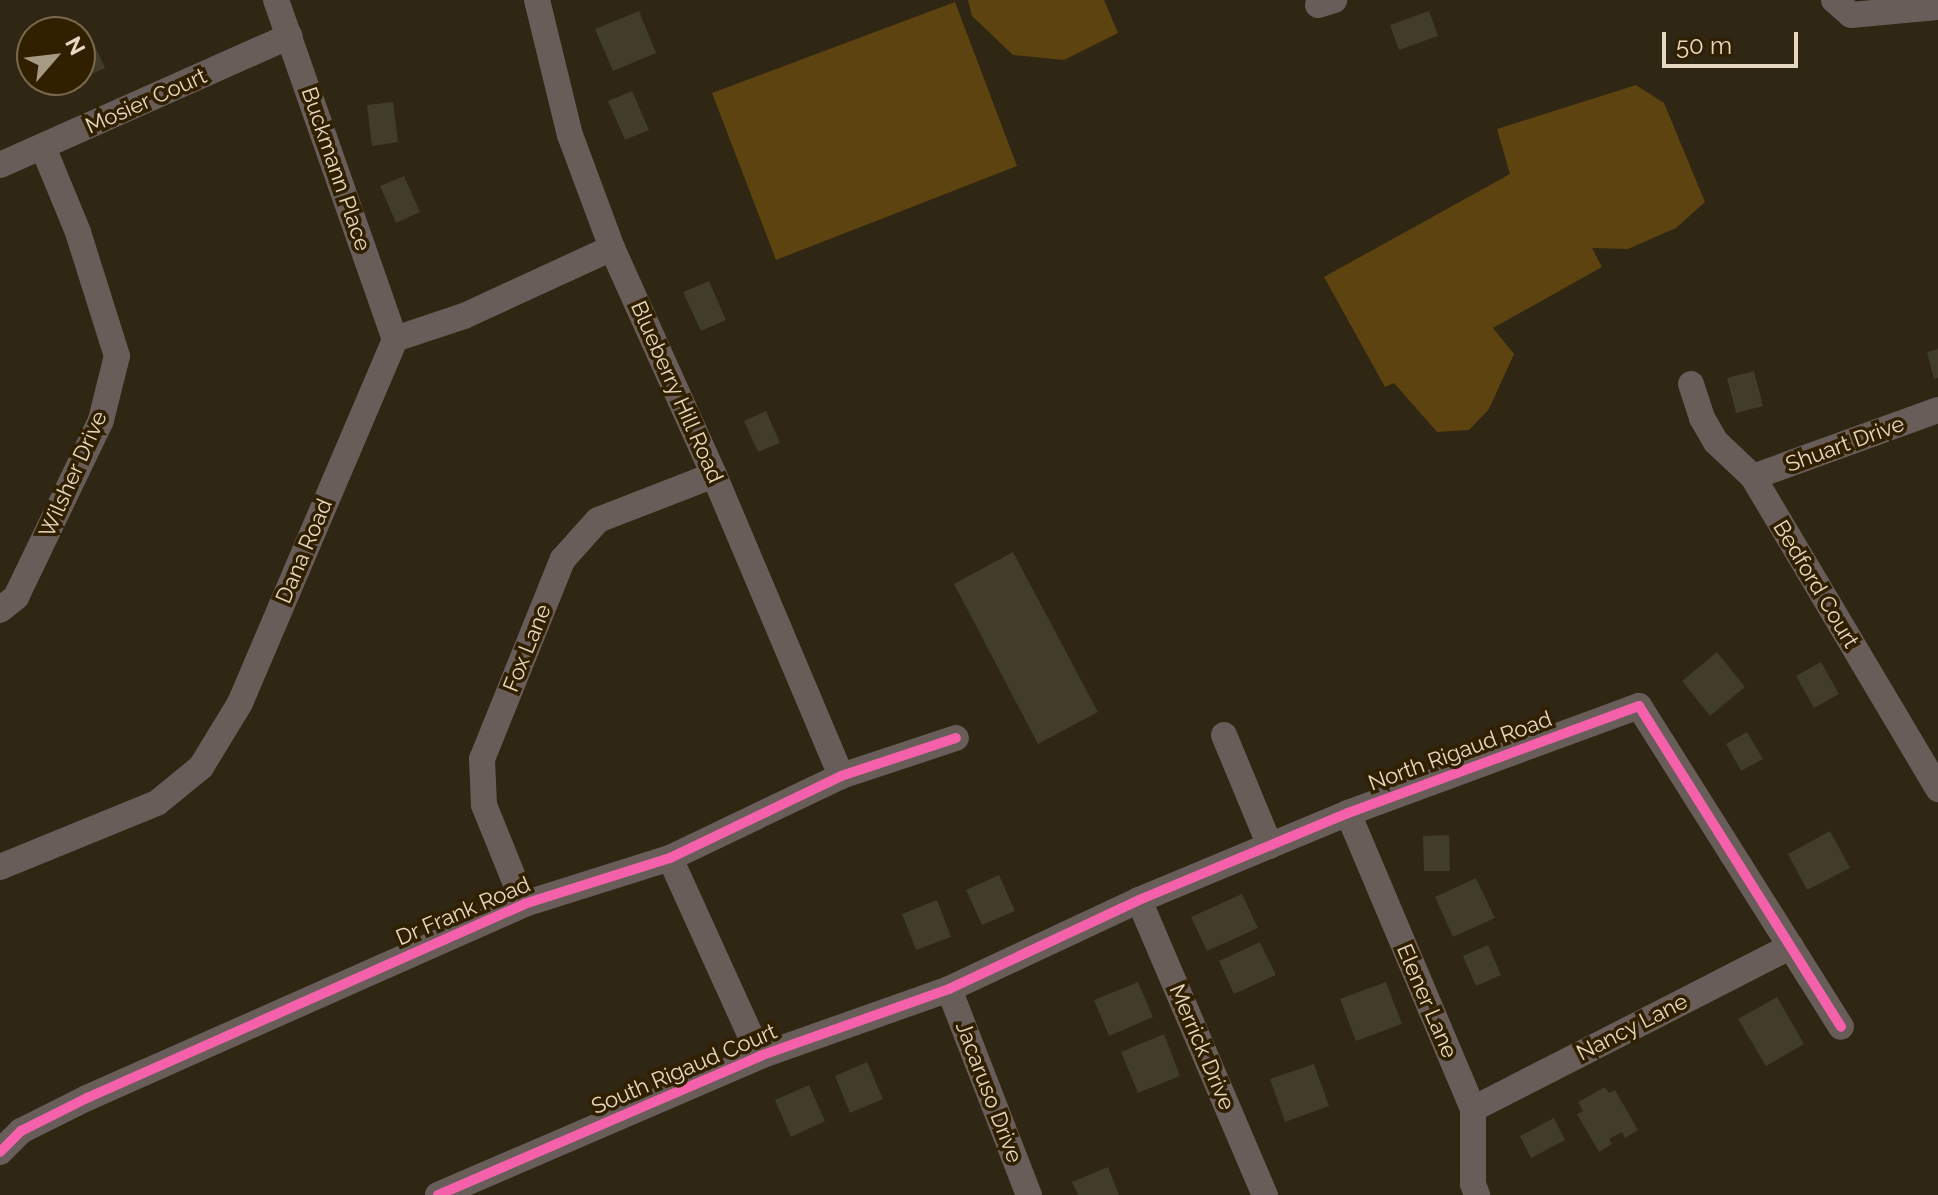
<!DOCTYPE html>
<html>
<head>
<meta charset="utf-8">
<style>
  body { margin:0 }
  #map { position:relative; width:1938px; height:1195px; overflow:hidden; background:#2f2613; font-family:Raleway,sans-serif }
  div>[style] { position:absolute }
  .green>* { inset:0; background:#5d4310 }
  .building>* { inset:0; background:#423c2a }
  .minor>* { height:26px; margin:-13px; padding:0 13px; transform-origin:13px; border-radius:13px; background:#685d59 }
  .cycleway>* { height:10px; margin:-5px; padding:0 5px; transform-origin:5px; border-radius:5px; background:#f560ab }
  span { translate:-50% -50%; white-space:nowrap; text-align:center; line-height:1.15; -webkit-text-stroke:7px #312000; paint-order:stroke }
  .street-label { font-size:22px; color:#e6d8c1 }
  .north { position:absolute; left:16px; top:16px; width:80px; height:80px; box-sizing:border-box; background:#312000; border:2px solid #796a4d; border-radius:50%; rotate:62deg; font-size:22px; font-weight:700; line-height:32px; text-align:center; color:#e6d8c1 }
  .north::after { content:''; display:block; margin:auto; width:28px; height:36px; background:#a69a84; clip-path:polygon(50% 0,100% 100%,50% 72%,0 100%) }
  .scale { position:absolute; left:1662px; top:32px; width:136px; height:36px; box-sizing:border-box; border:4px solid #e6d8c1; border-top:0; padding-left:10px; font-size:24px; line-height:28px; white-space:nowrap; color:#e6d8c1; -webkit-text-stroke:6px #312000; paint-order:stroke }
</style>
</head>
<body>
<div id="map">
  <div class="green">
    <i style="clip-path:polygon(968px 0,1104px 0,1118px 33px,1064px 60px,1013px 55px,972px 16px)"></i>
    <i style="clip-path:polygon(955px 2px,1017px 166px,776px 260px,712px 93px)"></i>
    <i style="clip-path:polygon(1636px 85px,1664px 103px,1705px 202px,1676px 228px,1628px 249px,1592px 248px,1602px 267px,1493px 328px,1514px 354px,1489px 409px,1469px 430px,1437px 432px,1394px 383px,1385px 387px,1324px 277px,1510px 174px,1497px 129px)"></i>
  </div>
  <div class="building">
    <i style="clip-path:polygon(639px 11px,656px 53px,613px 71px,595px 29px)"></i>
    <i style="clip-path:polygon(1429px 11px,1438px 36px,1399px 50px,1390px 25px)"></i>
    <i style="clip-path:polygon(93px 42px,105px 68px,80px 79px,80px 48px)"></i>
    <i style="clip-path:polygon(632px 91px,649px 130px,625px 140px,608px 101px)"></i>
    <i style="clip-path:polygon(393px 102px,398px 142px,372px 146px,367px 105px)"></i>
    <i style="clip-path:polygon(404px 176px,420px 212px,396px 223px,380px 186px)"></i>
    <i style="clip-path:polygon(709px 281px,726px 320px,701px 331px,683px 292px)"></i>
    <i style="clip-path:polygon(1938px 349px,1938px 378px,1934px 379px,1927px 352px)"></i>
    <i style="clip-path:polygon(1754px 371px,1763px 406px,1736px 413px,1727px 378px)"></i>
    <i style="clip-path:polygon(766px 411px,780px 443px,758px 452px,744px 421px)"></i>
    <i style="clip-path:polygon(1013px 552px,1098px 712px,1038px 744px,954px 584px)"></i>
    <i style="clip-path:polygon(1717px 652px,1745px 687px,1710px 716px,1682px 681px)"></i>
    <i style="clip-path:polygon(1821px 662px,1839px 694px,1814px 708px,1796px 676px)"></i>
    <i style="clip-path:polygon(1747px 732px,1763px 759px,1741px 771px,1726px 744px)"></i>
    <i style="clip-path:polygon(1830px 831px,1850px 868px,1807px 890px,1788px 854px)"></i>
    <i style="clip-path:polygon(1449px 835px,1450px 871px,1424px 871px,1423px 836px)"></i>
    <i style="clip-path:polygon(999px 875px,1015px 911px,982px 925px,966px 890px)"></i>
    <i style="clip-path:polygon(1476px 878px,1495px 918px,1453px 937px,1435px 897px)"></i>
    <i style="clip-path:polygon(1242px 894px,1258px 928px,1207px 951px,1191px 917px)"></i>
    <i style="clip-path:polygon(937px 900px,951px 937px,916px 950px,902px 914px)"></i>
    <i style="clip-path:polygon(1260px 942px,1276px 975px,1234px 994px,1219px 961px)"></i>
    <i style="clip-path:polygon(1488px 945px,1501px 975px,1476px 986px,1463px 956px)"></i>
    <i style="clip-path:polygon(1138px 982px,1153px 1017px,1109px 1036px,1094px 1000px)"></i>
    <i style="clip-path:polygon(1386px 982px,1402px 1024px,1356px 1041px,1340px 999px)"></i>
    <i style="clip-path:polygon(1777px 997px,1804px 1044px,1766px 1066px,1738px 1019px)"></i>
    <i style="clip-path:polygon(1164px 1034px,1180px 1076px,1138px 1093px,1121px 1052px)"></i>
    <i style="clip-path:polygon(867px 1062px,883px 1099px,850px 1113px,835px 1076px)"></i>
    <i style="clip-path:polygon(1314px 1064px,1329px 1106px,1285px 1122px,1270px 1079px)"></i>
    <i style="clip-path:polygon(809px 1085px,825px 1121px,791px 1137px,775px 1100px)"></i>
    <i style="clip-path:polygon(1605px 1087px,1609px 1093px,1615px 1090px,1638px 1130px,1625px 1138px,1622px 1132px,1609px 1139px,1612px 1144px,1599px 1152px,1577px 1114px,1583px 1111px,1578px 1102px)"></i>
    <i style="clip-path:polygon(1554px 1118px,1565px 1140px,1531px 1158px,1520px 1136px)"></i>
    <i style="clip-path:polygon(1108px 1167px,1119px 1195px,1078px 1195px,1072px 1182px)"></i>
  </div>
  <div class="minor">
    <i style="left:276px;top:0;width:359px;rotate:70.7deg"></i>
    <i style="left:537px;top:0;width:139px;rotate:76.3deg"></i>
    <i style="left:570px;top:135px;width:121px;rotate:69.6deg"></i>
    <i style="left:612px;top:248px;width:249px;rotate:65.8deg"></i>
    <i style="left:714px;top:475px;width:327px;rotate:67.1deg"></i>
    <i style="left:1834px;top:0;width:23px;rotate:41deg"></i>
    <i style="left:1851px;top:15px;width:87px;rotate:-5.3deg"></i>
    <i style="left:1318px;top:5px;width:17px;rotate:-17deg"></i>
    <i style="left:0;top:165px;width:317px;rotate:-24deg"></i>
    <i style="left:1691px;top:384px;width:36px;rotate:72deg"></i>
    <i style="left:1702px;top:418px;width:28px;rotate:60deg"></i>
    <i style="left:1716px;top:442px;width:51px;rotate:43.4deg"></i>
    <i style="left:1753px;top:477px;width:363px;rotate:59.3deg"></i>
    <i style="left:1753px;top:477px;width:197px;rotate:-19.9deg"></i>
    <i style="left:0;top:610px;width:21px;rotate:-39deg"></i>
    <i style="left:16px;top:597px;width:196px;rotate:-64.3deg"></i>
    <i style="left:101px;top:420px;width:66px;rotate:-76deg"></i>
    <i style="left:117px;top:356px;width:130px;rotate:-107.5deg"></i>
    <i style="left:78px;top:232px;width:92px;rotate:-112.4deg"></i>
    <i style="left:1224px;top:735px;width:120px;rotate:67.5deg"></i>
    <i style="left:1348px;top:813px;width:321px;rotate:67.1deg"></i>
    <i style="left:1473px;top:1109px;width:75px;rotate:90deg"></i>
    <i style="left:1473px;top:1184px;width:12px;rotate:70deg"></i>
    <i style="left:670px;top:858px;width:217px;rotate:65.6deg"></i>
    <i style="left:0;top:867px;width:170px;rotate:-22.2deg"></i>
    <i style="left:157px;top:803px;width:57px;rotate:-39.3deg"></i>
    <i style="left:201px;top:767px;width:75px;rotate:-58.6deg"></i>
    <i style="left:240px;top:703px;width:396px;rotate:-66.9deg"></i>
    <i style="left:395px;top:339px;width:73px;rotate:-18.4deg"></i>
    <i style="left:464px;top:316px;width:163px;rotate:-24.7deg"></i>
    <i style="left:1139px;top:900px;width:321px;rotate:66.9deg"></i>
    <i style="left:524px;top:904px;width:107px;rotate:-112deg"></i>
    <i style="left:484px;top:805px;width:46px;rotate:-92.5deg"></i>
    <i style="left:482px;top:759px;width:216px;rotate:-68deg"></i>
    <i style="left:563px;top:559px;width:52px;rotate:-48.1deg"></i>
    <i style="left:598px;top:520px;width:124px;rotate:-21.2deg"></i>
    <i style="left:949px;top:989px;width:221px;rotate:68.8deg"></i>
    <i style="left:1473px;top:1109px;width:357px;rotate:-27.1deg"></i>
    <i style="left:0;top:1152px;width:30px;rotate:-45deg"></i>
    <i style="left:21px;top:1131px;width:74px;rotate:-26.6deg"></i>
    <i style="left:87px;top:1098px;width:478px;rotate:-23.9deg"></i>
    <i style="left:524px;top:904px;width:153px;rotate:-17.5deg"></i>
    <i style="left:670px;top:858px;width:190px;rotate:-25.6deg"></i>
    <i style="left:841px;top:776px;width:121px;rotate:-18.3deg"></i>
    <i style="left:438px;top:1195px;width:351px;rotate:-23.3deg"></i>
    <i style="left:760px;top:1056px;width:201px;rotate:-19.5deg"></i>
    <i style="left:949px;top:989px;width:210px;rotate:-25.1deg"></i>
    <i style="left:1139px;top:900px;width:226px;rotate:-22.6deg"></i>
    <i style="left:1348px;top:813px;width:310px;rotate:-20.2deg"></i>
    <i style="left:1639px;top:706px;width:379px;rotate:57.8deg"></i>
  </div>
  <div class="cycleway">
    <i style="left:0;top:1152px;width:30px;rotate:-45deg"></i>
    <i style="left:21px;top:1131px;width:74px;rotate:-26.6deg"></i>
    <i style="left:87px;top:1098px;width:478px;rotate:-23.9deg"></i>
    <i style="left:524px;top:904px;width:153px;rotate:-17.5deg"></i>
    <i style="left:670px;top:858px;width:190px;rotate:-25.6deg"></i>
    <i style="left:841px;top:776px;width:121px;rotate:-18.3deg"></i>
    <i style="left:438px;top:1195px;width:351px;rotate:-23.3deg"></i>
    <i style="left:760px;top:1056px;width:201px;rotate:-19.5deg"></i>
    <i style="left:949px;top:989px;width:210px;rotate:-25.1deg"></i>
    <i style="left:1139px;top:900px;width:226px;rotate:-22.6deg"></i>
    <i style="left:1348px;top:813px;width:310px;rotate:-20.2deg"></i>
    <i style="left:1639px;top:706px;width:379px;rotate:57.8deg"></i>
  </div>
  <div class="street-label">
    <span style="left:146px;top:101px;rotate:-24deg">Mosier Court</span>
    <span style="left:336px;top:169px;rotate:71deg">Buckmann Place</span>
    <span style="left:677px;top:392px;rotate:66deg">Blueberry Hill Road</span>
    <span style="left:1845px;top:444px;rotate:-20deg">Shuart Drive</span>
    <span style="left:73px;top:474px;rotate:-66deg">Wilsher Drive</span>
    <span style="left:304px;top:551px;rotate:-67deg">Dana Road</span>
    <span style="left:1816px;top:584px;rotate:59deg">Bedford Court</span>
    <span style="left:527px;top:648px;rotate:-68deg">Fox Lane</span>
    <span style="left:1460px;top:751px;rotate:-20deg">North Rigaud Road</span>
    <span style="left:463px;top:911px;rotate:-23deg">Dr Frank Road</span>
    <span style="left:1427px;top:1001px;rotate:67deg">Elener Lane</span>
    <span style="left:1632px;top:1027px;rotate:-27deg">Nancy Lane</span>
    <span style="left:1202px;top:1047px;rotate:67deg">Merrick Drive</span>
    <span style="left:684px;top:1069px;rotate:-23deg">South Rigaud Court</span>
    <span style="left:989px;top:1092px;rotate:69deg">Jacaruso Drive</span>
  </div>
  <div class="north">N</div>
  <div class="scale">50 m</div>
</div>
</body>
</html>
